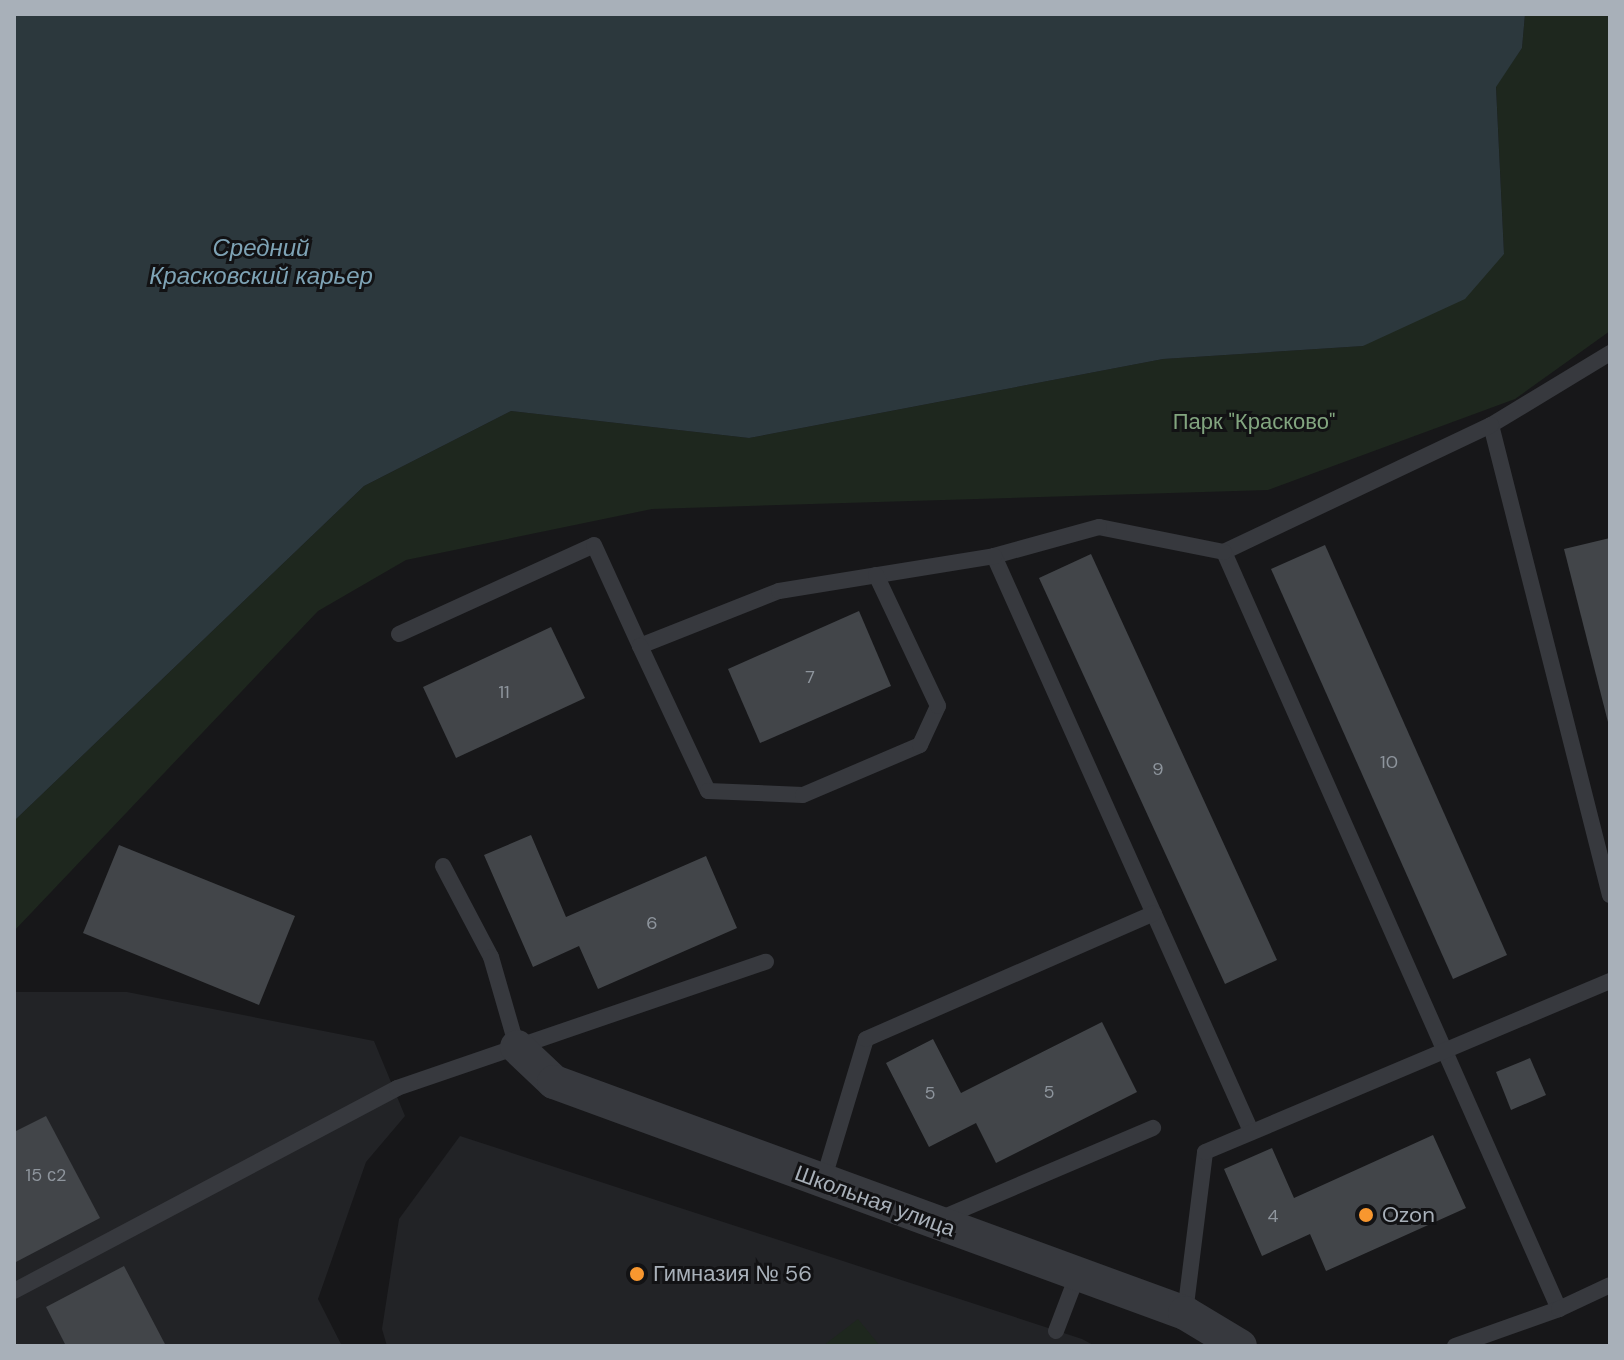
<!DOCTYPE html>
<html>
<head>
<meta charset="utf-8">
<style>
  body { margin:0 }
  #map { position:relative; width:1624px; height:1360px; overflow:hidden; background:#171719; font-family:"DM Sans",sans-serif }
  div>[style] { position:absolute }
  .built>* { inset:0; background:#222326 }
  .green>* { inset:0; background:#1e271e }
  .water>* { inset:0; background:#2c383d }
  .building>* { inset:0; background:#424549 }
  .service>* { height:16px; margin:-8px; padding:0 8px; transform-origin:8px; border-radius:8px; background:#37393e }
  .minor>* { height:34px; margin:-17px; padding:0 17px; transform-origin:17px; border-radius:17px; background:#37393e }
  .dots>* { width:22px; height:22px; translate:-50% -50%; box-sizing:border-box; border:4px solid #121214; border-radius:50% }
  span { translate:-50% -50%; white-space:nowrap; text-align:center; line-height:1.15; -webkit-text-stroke:6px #121214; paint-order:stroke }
  .number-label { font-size:18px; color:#8e959d }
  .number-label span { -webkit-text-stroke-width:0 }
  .park-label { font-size:22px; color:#82a57f }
  .street-label { font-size:22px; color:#a8b0b9 }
  .poi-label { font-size:22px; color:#a8b0b9 }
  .left { translate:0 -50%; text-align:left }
  .water-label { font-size:24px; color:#7ea3b5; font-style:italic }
  .frame { position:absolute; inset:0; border:16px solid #a8b0b9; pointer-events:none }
</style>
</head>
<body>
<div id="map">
  <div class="built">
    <i style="clip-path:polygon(14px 992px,127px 992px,374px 1041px,405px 1116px,366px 1162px,318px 1299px,342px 1346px,14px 1346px)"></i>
    <i style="clip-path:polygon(460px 1136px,1082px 1339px,1095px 1346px,387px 1346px,382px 1329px,399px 1219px)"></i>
  </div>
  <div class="green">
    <i style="clip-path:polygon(1525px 14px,1610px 14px,1610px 331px,1515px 399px,1268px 490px,652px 509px,406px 560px,318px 611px,14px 931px,14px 821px,364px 486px,511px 411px,749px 438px,1163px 359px,1363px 346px,1504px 254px,1496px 86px,1522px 48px)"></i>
    <i style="clip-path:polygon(858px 1319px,880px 1346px,823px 1346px)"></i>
  </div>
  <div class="water">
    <i style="clip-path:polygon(14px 14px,1525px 14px,1522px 48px,1496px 87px,1504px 254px,1465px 299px,1363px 346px,1163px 359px,749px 438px,511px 411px,364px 486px,14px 821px)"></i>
  </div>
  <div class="building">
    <i style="clip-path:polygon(1610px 538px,1610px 726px,1609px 726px,1564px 549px)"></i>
    <i style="clip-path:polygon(1325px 545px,1507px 955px,1453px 979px,1271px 569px)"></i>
    <i style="clip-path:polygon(1091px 554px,1277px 960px,1225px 984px,1039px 578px)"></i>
    <i style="clip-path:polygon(859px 611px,891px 686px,760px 743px,728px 669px)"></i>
    <i style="clip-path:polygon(551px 627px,585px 698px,456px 758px,423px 687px)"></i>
    <i style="clip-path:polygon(531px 835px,566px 917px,706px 856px,737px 928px,598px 989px,579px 946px,533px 967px,484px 855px)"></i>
    <i style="clip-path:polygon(119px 845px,295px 916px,259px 1005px,83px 933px)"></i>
    <i style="clip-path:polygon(1102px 1022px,1137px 1092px,996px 1163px,976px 1123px,929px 1147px,886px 1063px,933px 1039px,961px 1093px)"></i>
    <i style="clip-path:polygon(1530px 1058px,1546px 1095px,1511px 1110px,1496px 1072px)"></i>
    <i style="clip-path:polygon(46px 1116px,100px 1218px,14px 1263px,14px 1132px)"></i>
    <i style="clip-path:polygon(1433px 1135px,1466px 1208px,1326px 1271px,1310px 1234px,1262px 1256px,1224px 1169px,1272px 1148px,1294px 1198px)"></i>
    <i style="clip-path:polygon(124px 1266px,166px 1346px,66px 1346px,46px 1307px)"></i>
  </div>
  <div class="service">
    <i style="left:1610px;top:353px;width:139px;rotate:148.8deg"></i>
    <i style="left:1491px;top:425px;width:485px;rotate:75.8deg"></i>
    <i style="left:1491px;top:425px;width:296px;rotate:154.6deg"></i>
    <i style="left:1224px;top:552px;width:828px;rotate:66.13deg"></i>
    <i style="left:1224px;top:552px;width:127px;rotate:-168.7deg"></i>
    <i style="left:1099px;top:527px;width:109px;rotate:164.6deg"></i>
    <i style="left:994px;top:556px;width:630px;rotate:65.92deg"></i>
    <i style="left:399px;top:634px;width:214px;rotate:-24.5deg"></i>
    <i style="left:594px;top:545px;width:111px;rotate:65.5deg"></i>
    <i style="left:640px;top:646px;width:149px;rotate:-21.6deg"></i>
    <i style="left:779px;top:591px;width:218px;rotate:-9.2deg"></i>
    <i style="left:640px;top:646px;width:160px;rotate:64.9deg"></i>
    <i style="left:708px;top:791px;width:95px;rotate:2.4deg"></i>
    <i style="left:803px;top:795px;width:127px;rotate:-23.1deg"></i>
    <i style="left:920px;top:745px;width:43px;rotate:-65.2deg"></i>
    <i style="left:938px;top:706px;width:145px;rotate:-115.3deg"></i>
    <i style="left:443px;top:866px;width:103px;rotate:62.2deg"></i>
    <i style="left:491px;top:957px;width:94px;rotate:73.9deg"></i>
    <i style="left:823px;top:1181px;width:148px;rotate:-73.2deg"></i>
    <i style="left:866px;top:1039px;width:314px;rotate:-23.6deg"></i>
    <i style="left:937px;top:1220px;width:235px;rotate:-23.1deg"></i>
    <i style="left:14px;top:1291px;width:433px;rotate:-27.9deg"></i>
    <i style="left:397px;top:1088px;width:390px;rotate:-18.9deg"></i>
    <i style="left:1185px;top:1313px;width:162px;rotate:-82.9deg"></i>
    <i style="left:1205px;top:1152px;width:440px;rotate:-22.9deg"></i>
    <i style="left:1056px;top:1331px;width:59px;rotate:-69.1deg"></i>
    <i style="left:1455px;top:1346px;width:110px;rotate:-19.6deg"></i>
    <i style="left:1559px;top:1309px;width:56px;rotate:-25.2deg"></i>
  </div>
  <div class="minor">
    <i style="left:517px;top:1047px;width:51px;rotate:43.4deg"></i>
    <i style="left:554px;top:1082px;width:672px;rotate:20.11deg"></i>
    <i style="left:1185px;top:1313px;width:64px;rotate:31deg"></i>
  </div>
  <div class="dots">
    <i style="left:1366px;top:1215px;background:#f8972f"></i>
    <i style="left:637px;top:1274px;background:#f8972f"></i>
  </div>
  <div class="number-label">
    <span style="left:810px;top:677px">7</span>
    <span style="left:504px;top:692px">11</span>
    <span style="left:1389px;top:762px">10</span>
    <span style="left:1158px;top:769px">9</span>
    <span style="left:652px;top:923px">6</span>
    <span style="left:1049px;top:1092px">5</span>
    <span style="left:930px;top:1093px">5</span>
    <span style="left:46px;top:1175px">15 с2</span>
    <span style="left:1273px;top:1216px">4</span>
  </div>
  <div class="park-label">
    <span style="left:1254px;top:422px">Парк "Красково"</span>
  </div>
  <div class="street-label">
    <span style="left:875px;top:1201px;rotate:20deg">Школьная улица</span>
  </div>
  <div class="poi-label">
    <span class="left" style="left:1382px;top:1215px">Ozon</span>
    <span class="left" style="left:653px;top:1274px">Гимназия № 56</span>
  </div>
  <div class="water-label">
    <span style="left:261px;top:262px">Средний<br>Красковский карьер</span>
  </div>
  <div class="frame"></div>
</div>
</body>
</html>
